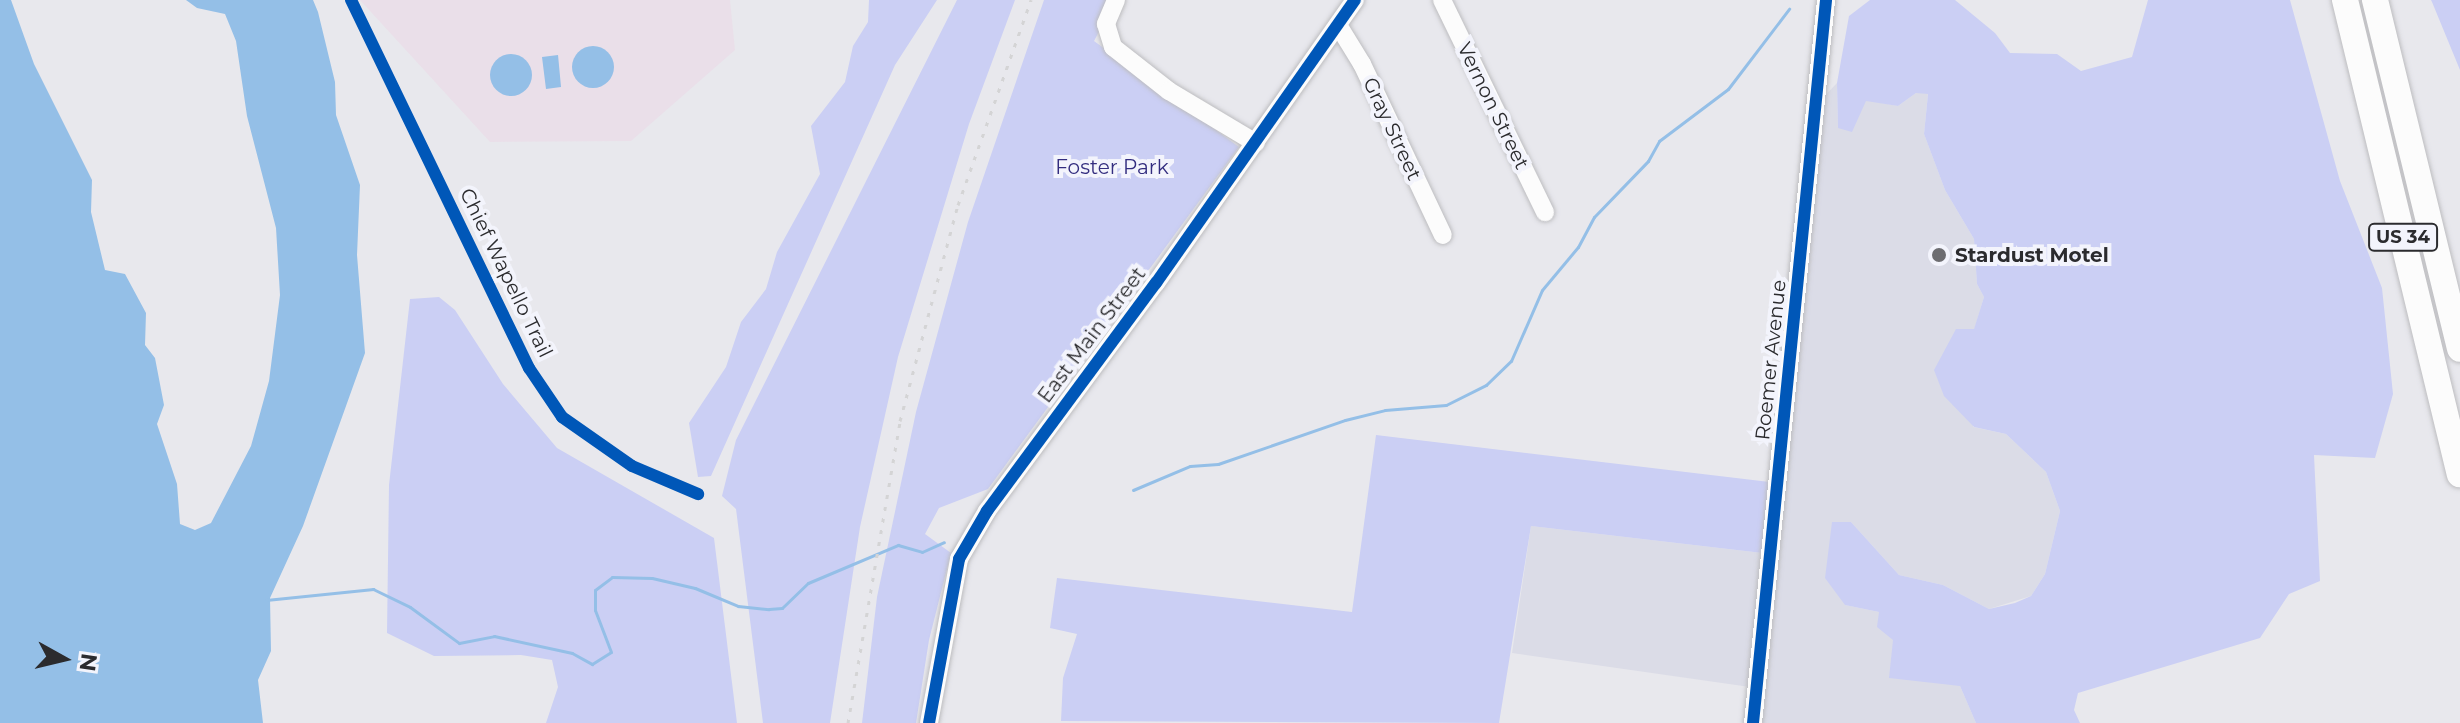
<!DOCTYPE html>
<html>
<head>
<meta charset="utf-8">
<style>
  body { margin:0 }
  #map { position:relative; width:2460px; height:723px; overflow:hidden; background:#e8e8ed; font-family:Montserrat,sans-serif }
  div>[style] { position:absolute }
  .built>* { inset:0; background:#dbdce7 }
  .industrial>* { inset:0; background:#eadfe9 }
  .green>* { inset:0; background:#cbcff4 }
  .water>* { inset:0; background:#94bfe7 }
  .round { border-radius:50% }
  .stream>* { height:3px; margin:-1.5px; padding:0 1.5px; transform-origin:1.5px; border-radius:1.5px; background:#94bfe7 }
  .roads { filter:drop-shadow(0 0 2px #bdbdc0) drop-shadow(0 0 2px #bdbdc0) }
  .minor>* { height:18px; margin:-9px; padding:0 9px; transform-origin:9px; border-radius:9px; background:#fcfcfc }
  .highway>* { height:26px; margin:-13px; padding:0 13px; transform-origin:13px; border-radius:13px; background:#fcfcfc }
  .rail>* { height:3px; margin-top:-1.5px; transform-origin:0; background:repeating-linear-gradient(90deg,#d4d4d5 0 4px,transparent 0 12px) }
  .cycleway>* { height:12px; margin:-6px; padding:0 6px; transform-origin:6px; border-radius:6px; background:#0057b8 }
  .dots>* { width:22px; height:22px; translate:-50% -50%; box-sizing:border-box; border:4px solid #f3f4fc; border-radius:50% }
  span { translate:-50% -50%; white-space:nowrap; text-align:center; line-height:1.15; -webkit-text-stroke:8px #f3f4fc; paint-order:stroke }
  .shield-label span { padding:2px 6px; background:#f3f4fc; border:2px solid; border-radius:6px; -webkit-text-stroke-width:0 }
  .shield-label { font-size:18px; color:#2b2b2e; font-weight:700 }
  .street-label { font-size:20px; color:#2b2b2e }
  .park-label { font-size:20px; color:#332d7f }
  .poi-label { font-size:20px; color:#2b2b2e; font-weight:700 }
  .left { translate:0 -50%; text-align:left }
  .north { position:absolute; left:24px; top:619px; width:80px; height:80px; -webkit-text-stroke:6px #f3f4fc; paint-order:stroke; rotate:98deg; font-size:22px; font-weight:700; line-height:32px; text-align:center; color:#2b2b2e }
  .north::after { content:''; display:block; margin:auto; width:28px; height:36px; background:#2b2b2e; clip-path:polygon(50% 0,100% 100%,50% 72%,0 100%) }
</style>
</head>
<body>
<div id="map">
  <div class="built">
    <i style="clip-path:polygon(1837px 83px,1838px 128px,1866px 100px,1898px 106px,1916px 93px,1928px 93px,1924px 134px,1945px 190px,1974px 239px,1977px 284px,1984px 297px,1974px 330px,1973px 427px,2006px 434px,2046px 472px,2060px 511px,2045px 574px,2031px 596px,1989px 609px,1943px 585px,1899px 575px,1851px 522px,1845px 605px,1879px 612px,1960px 686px,1976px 723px,1753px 723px,1757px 688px,1512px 653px,1531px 526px,1771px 554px,1816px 105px)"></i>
  </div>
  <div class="industrial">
    <i style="clip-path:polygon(360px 0,730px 0,735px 50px,631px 141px,490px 142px)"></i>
  </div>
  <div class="green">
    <i style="clip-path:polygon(869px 0,937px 0,895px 65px,711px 476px,698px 477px,689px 423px,726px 367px,741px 322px,766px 289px,777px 252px,820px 174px,811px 126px,845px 82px,853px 46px,868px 22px)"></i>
    <i style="clip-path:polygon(957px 0,1015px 0,969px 124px,898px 357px,860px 527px,830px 723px,763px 723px,736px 509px,722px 496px,736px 440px)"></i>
    <i style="clip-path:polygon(1044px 0,1116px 0,1094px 41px,1239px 147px,988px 489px,939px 508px,925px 534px,951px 553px,929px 640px,916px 723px,862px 723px,877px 597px,916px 412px,968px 222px)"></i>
    <i style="clip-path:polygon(1870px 0,1955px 0,1995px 33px,2010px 53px,2057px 54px,2081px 71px,2132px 57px,2148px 0,2290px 0,2340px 181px,2382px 288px,2393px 394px,2375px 458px,2314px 455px,2320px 581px,2289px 594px,2260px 638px,2078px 693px,2074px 710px,2080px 723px,1976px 723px,1960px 686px,1889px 678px,1893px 640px,1877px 627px,1879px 612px,1845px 605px,1825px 578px,1832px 522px,1851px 522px,1899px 575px,1943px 585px,1989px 609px,2015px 603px,2031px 596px,2045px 574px,2060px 511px,2046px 472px,2006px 434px,1974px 427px,1944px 396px,1934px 370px,1956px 329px,1974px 329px,1984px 297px,1977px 284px,1974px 239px,1945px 190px,1924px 134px,1928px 94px,1916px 93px,1898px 106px,1866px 101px,1852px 132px,1838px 128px,1837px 83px,1849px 16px)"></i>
    <i style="clip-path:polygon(2431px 0,2460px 0,2460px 70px,2432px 2px)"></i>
    <i style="clip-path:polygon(439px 297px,455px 310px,503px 384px,557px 448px,714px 538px,737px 723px,546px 723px,558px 687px,552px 660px,521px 655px,434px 656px,387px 633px,389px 485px,410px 299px)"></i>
    <i style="clip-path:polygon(1376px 435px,1778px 483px,1771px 554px,1531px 526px,1499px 723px,1061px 721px,1063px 678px,1077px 634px,1050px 628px,1057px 578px,1352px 612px)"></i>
  </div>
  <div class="water">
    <i style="clip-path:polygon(0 0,11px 0,34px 64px,92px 180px,91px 212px,105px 270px,125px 274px,146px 313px,145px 345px,155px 358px,164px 405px,157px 424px,177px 484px,180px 524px,195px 530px,211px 523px,251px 446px,269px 381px,280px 295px,276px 228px,247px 116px,236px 41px,225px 14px,197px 8px,186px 0,313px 0,318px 12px,335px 82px,336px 115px,360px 185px,357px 255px,365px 353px,303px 526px,270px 598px,271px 651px,258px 680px,263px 723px,0 723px)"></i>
    <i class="round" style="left:572px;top:46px;width:42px;height:42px"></i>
    <i class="round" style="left:490px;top:54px;width:42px;height:42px"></i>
    <i style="clip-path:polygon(558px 55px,561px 87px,546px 89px,542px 57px)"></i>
  </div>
  <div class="stream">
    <i style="left:1133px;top:490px;width:62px;rotate:-22.8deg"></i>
    <i style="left:1190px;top:466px;width:28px;rotate:-4deg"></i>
    <i style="left:1218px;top:464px;width:134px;rotate:-19.1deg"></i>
    <i style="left:1345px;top:420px;width:41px;rotate:-14deg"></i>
    <i style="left:1385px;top:410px;width:61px;rotate:-4.7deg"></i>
    <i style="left:1446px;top:405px;width:45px;rotate:-26.6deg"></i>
    <i style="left:1486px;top:385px;width:35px;rotate:-44deg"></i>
    <i style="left:1511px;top:361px;width:77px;rotate:-66.4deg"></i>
    <i style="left:1542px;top:290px;width:56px;rotate:-50.1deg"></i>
    <i style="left:1578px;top:247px;width:34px;rotate:-62deg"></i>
    <i style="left:1594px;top:217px;width:78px;rotate:-46deg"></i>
    <i style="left:1648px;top:161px;width:23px;rotate:-61deg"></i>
    <i style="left:1659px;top:141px;width:86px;rotate:-37deg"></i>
    <i style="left:1728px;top:89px;width:101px;rotate:-52.7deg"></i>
    <i style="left:266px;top:600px;width:108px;rotate:-5.9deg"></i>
    <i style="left:373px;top:589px;width:41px;rotate:25.9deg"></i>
    <i style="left:410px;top:607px;width:61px;rotate:36.3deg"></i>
    <i style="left:459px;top:643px;width:36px;rotate:-11deg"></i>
    <i style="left:494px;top:636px;width:80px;rotate:12.3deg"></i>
    <i style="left:572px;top:653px;width:23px;rotate:29deg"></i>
    <i style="left:592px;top:664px;width:22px;rotate:-32deg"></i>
    <i style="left:611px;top:652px;width:45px;rotate:-110.9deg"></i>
    <i style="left:595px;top:610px;width:20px;rotate:-90deg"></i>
    <i style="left:595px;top:590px;width:21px;rotate:-37deg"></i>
    <i style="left:612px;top:577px;width:40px;rotate:1.4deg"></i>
    <i style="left:652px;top:578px;width:44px;rotate:13.1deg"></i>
    <i style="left:695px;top:588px;width:47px;rotate:22.7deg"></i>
    <i style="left:738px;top:606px;width:31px;rotate:6deg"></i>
    <i style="left:769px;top:609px;width:13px;rotate:-4deg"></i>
    <i style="left:782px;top:608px;width:36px;rotate:-44deg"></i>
    <i style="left:808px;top:583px;width:98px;rotate:-22.9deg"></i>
    <i style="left:898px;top:545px;width:25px;rotate:16deg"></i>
    <i style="left:922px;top:552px;width:24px;rotate:-24deg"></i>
  </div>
  <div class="roads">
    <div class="minor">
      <i style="left:1116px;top:0;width:26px;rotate:113deg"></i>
      <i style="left:1106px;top:24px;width:24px;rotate:73deg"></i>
      <i style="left:1113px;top:47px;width:71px;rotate:38.2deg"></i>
      <i style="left:1169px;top:91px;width:101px;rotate:30.9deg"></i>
      <i style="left:1442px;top:0;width:236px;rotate:64.1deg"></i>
      <i style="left:1338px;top:25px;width:46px;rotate:58.4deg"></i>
      <i style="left:1362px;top:64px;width:189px;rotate:64.7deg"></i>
      <i style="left:929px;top:723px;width:167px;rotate:-79.6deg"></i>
      <i style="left:959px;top:559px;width:56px;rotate:-59.7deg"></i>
      <i style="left:987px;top:511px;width:284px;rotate:-53.5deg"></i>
      <i style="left:1156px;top:283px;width:346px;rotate:-54.9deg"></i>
      <i style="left:1753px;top:723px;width:727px;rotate:-84.23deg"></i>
    </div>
    <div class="highway">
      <i style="left:2345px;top:0;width:488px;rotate:76.4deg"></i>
      <i style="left:2375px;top:0;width:359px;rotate:76.3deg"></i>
    </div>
  </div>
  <div class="rail">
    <i style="left:848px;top:723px;width:306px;rotate:-80.2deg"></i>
    <i style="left:900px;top:421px;width:224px;rotate:-75deg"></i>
    <i style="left:958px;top:205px;width:218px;rotate:-70.4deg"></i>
  </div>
  <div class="cycleway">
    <i style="left:351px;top:0;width:409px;rotate:64.2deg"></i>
    <i style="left:529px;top:368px;width:59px;rotate:56deg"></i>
    <i style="left:562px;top:417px;width:85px;rotate:35deg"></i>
    <i style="left:632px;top:466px;width:72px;rotate:23deg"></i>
    <i style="left:929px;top:723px;width:167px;rotate:-79.6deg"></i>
    <i style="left:959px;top:559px;width:56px;rotate:-59.7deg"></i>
    <i style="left:987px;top:511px;width:284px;rotate:-53.5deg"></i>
    <i style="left:1156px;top:283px;width:346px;rotate:-54.9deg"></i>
    <i style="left:1753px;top:723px;width:727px;rotate:-84.23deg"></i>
  </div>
  <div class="dots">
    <i style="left:1939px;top:255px;background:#6d6d71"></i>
  </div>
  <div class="shield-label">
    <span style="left:2403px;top:237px">US 34</span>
  </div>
  <div class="street-label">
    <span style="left:1493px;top:106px;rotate:64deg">Vernon Street</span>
    <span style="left:1392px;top:129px;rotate:65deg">Gray Street</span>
    <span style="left:506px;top:273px;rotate:64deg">Chief Wapello Trail</span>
    <span style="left:1092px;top:335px;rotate:-53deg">East Main Street</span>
    <span style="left:1771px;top:360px;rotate:-84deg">Roemer Avenue</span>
  </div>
  <div class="park-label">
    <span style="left:1112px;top:167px">Foster Park</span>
  </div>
  <div class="poi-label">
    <span class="left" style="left:1955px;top:255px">Stardust Motel</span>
  </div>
  <div class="north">N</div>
</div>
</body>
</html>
